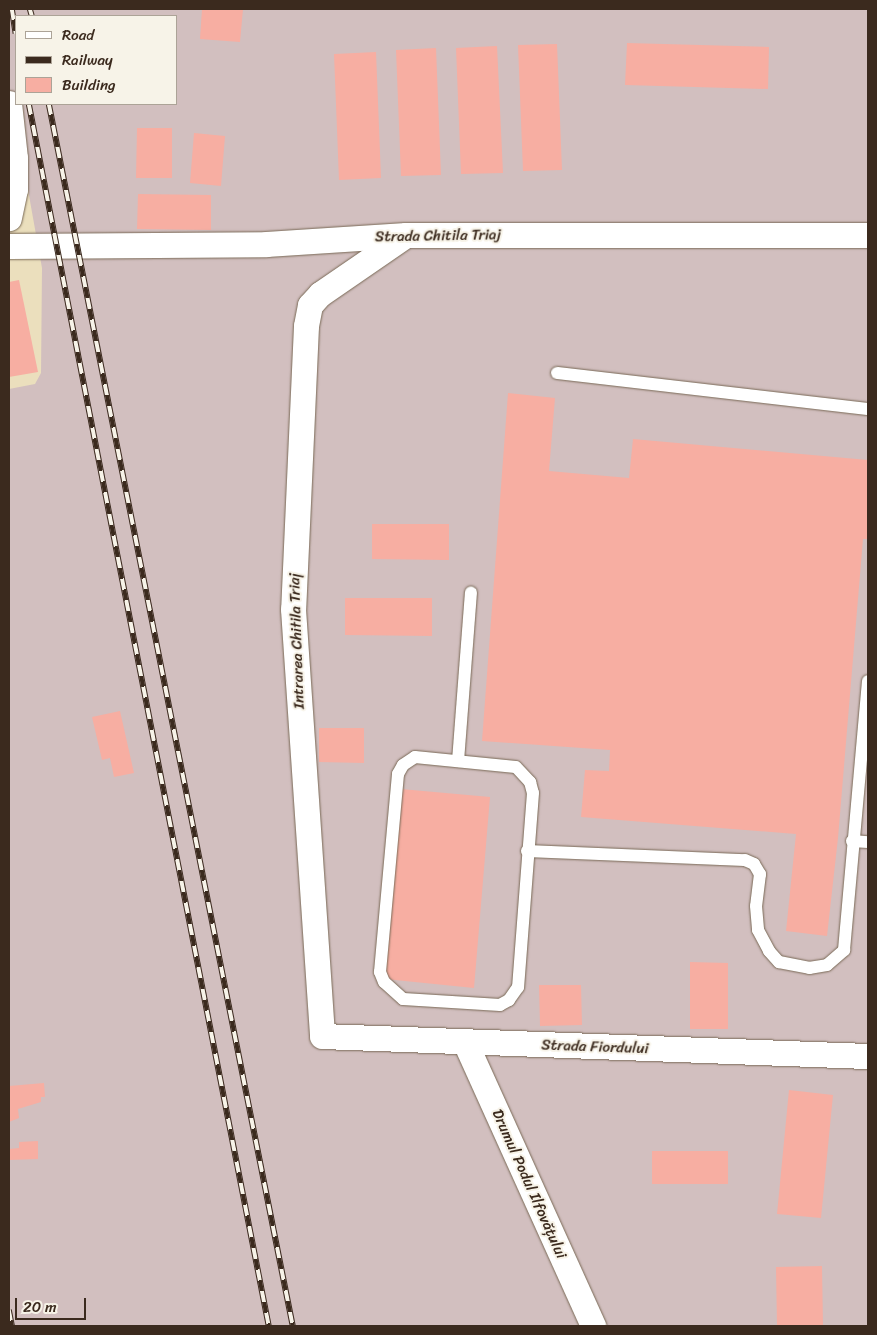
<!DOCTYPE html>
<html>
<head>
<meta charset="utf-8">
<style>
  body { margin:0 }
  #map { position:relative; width:877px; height:1335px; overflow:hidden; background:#ebdfbd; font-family:Sriracha,sans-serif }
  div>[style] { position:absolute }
  .industrial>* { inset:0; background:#d2bfbf }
  .building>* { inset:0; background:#f7aea2 }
  .roads { filter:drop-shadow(0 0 1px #796956) drop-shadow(0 0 1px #796956) }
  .service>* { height:12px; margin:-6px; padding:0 6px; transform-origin:6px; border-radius:6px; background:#fff }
  .minor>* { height:25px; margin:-12.5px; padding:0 12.5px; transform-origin:12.5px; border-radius:12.5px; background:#fff }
  .rail>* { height:5.5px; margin-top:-2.75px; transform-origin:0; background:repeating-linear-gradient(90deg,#f7f3e8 0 11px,#3b2a1e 0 22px); box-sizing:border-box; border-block:1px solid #3b2a1e }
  span { translate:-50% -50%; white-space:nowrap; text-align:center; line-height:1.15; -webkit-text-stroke:4px #f7f3e8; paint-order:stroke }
  .street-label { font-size:15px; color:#3b2a1e }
  .frame { position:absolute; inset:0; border:10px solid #3b2a1e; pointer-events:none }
  .legend { position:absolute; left:15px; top:15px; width:162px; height:90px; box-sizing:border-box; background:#f7f3e8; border:1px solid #aca397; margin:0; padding:6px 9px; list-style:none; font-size:15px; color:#3b2a1e }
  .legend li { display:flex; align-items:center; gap:10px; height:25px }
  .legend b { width:25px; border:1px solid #aca397 }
  .scale { position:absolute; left:15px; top:1298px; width:71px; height:22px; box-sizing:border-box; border:2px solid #3b2a1e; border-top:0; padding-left:6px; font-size:15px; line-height:18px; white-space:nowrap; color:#3b2a1e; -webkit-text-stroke:4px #f7f3e8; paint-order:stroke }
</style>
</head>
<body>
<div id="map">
  <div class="industrial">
    <i style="clip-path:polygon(evenodd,9px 9px,868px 9px,868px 1326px,9px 1326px,9px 389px,35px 384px,41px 373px,42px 268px,9px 84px,9px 9px,16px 16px,176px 16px,176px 104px,16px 104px,16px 16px)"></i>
  </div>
  <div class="building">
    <i style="clip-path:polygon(202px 9px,243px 9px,240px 42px,200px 39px)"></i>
    <i style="clip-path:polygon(627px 43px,769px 47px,768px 89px,625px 85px)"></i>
    <i style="clip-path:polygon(557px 44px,562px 170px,523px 171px,518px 45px)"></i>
    <i style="clip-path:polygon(497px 46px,503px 173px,461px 174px,456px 48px)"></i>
    <i style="clip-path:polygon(436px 48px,441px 175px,401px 176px,396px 50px)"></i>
    <i style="clip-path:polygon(376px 52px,381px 178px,339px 180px,334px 54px)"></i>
    <i style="clip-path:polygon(137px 128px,172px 128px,172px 178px,136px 178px)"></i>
    <i style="clip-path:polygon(194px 133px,225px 136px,221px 186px,190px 183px)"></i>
    <i style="clip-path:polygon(138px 194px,211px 195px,211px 230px,137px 229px)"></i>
    <i style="clip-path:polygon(19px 280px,38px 372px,9px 377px,9px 282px)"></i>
    <i style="clip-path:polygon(508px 393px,555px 398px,549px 471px,629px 478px,633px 439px,868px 460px,868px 539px,863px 539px,838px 838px,827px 936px,786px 931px,796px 834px,581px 817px,585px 770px,609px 771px,610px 750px,482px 741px)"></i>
    <i style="clip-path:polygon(372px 524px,449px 524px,449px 560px,372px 559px)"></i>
    <i style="clip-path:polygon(345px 598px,432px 598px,432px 636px,345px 635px)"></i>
    <i style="clip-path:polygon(120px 711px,134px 773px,114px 777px,110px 758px,102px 760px,92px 717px)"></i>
    <i style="clip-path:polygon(319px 728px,364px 728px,364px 763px,319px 762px)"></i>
    <i style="clip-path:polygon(401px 789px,490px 797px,474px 988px,385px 979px)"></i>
    <i style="clip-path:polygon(690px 962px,728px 963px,728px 1029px,690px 1029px)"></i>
    <i style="clip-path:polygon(539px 985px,581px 985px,582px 1025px,540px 1026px)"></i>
    <i style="clip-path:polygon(44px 1083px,45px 1097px,41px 1097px,41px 1102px,18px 1109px,19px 1118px,9px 1122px,9px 1086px)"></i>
    <i style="clip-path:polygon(789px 1090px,833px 1095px,821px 1218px,777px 1214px)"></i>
    <i style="clip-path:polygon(38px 1141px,38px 1159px,9px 1160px,9px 1149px,19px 1148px,19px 1142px)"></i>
    <i style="clip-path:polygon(652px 1151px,728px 1151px,728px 1184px,652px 1184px)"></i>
    <i style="clip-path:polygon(822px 1266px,823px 1326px,777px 1326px,776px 1267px)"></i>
  </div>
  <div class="roads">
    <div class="service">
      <i style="left:557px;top:373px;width:313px;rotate:6.6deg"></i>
      <i style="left:415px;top:757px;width:101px;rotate:5.7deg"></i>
      <i style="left:516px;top:767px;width:21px;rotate:47deg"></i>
      <i style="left:530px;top:782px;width:11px;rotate:75deg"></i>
      <i style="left:533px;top:793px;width:195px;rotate:94.4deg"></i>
      <i style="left:518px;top:987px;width:16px;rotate:125deg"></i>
      <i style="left:509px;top:1000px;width:10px;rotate:151deg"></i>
      <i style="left:500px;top:1005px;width:97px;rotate:-176.5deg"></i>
      <i style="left:403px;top:999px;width:25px;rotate:-138deg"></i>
      <i style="left:384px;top:982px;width:11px;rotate:-112deg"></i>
      <i style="left:380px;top:972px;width:199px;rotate:-84.8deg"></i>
      <i style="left:398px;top:774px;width:10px;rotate:-61deg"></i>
      <i style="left:403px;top:765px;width:14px;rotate:-34deg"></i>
      <i style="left:458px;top:761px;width:169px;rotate:-85.6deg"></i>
      <i style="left:852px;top:841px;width:16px;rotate:4deg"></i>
      <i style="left:527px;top:851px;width:218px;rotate:2.4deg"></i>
      <i style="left:745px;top:860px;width:10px;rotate:24deg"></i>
      <i style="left:754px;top:864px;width:12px;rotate:59deg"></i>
      <i style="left:760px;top:874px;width:32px;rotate:97deg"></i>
      <i style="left:756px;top:906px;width:24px;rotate:85deg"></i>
      <i style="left:758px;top:930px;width:24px;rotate:62deg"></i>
      <i style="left:769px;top:951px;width:15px;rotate:48deg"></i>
      <i style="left:779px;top:962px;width:31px;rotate:11deg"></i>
      <i style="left:809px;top:968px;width:18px;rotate:-9deg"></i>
      <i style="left:827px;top:965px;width:23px;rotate:-41deg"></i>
      <i style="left:844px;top:950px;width:270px;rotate:-84.9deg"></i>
    </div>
    <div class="minor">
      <i style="left:9px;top:103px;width:55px;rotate:83.8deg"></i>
      <i style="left:15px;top:158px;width:31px;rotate:90deg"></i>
      <i style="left:15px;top:189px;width:30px;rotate:102deg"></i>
      <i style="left:406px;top:235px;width:104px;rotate:145.5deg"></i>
      <i style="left:320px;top:294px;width:15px;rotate:132deg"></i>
      <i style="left:310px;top:305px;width:21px;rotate:101deg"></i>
      <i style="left:306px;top:326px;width:283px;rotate:92.6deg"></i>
      <i style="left:293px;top:609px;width:428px;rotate:86.1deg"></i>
      <i style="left:322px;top:1036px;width:546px;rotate:2.1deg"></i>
      <i style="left:9px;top:246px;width:257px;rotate:-0.4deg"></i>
      <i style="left:266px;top:244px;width:140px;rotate:-3.7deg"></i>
      <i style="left:406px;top:235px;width:462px"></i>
      <i style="left:465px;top:1042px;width:312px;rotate:65.7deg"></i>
    </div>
  </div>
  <div class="rail">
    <i style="left:12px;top:9px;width:25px;rotate:81deg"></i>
    <i style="left:30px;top:9px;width:7px;rotate:74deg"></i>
    <i style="left:29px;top:104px;width:1245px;rotate:78.89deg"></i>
    <i style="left:49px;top:104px;width:1246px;rotate:78.71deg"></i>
    <i style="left:9px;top:1310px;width:16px;rotate:79deg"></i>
  </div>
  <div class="street-label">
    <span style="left:438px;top:236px;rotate:-1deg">Strada Chitila Triaj</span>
    <span style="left:297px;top:641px;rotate:-92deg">Intrarea Chitila Triaj</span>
    <span style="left:595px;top:1047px;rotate:2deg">Strada Fiordului</span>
    <span style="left:529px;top:1184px;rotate:66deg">Drumul Podul Ilfovățului</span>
  </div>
  <div class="frame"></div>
  <ul class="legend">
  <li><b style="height:6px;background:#fff"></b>Road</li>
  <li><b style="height:6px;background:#3b2a1e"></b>Railway</li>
  <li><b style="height:14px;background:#f7aea2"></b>Building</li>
  </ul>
  <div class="scale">20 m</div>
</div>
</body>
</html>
